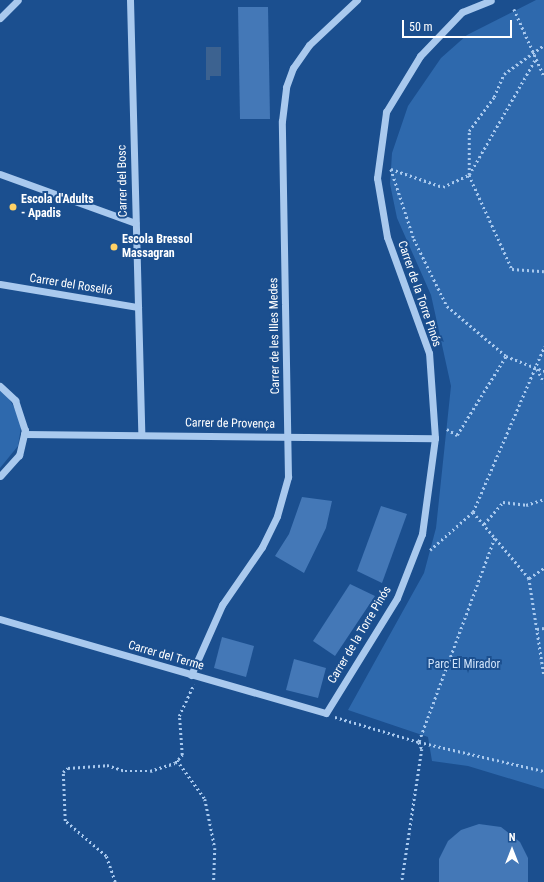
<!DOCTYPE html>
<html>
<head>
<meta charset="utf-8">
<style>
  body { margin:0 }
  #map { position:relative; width:544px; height:882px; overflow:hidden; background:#1b4f8f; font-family:"Roboto Condensed",sans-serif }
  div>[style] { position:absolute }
  .green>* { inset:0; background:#2e69ad }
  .water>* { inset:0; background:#3c6290 }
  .building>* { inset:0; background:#4478b7 }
  .path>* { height:2.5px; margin-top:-1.25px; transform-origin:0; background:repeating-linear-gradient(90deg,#a9c9ee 0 2px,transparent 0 5px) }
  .minor>* { height:7px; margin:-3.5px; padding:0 3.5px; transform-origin:3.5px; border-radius:3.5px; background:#a9c9ee }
  .dots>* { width:11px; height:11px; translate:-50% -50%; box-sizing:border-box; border:2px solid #1b4f8f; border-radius:50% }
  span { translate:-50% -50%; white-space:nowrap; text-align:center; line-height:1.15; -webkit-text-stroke:4px #1b4f8f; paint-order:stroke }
  .street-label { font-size:12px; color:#fff }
  .poi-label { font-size:12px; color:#fff; font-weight:700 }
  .left { translate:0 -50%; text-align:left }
  .park-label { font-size:12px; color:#cfe3fa }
  .north { position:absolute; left:492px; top:830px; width:40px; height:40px; -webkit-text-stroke:3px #1b4f8f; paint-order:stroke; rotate:0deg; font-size:11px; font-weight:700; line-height:16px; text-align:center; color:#fff }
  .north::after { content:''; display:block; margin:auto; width:14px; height:18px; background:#fff; clip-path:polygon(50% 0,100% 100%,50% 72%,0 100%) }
  .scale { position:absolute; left:402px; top:20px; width:110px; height:18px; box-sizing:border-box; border:2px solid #fff; border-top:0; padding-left:5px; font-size:12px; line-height:14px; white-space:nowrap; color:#fff; -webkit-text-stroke:3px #1b4f8f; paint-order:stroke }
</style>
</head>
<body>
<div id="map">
  <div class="green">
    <i style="clip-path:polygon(536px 0,544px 0,544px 789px,468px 766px,432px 761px,428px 737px,348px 710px,424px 573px,436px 528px,451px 386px,431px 295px,397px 218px,390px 184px,392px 153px,408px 106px,441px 58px,467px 35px)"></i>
    <i style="clip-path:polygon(0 383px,22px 421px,18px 446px,0 468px)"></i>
  </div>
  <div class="water">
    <i style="clip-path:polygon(206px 47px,221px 47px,221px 76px,210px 76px,210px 80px,206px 80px)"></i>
  </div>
  <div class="building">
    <i style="clip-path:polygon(238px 7px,268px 7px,270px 119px,240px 119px)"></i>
    <i style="clip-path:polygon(302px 497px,332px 501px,326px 528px,304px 573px,275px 556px,289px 534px)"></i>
    <i style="clip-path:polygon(381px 506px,407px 514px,382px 583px,357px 571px)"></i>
    <i style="clip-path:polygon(350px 584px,375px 596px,335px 656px,313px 641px)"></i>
    <i style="clip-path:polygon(222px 637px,254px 646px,246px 677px,214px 668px)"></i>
    <i style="clip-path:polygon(294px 659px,326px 668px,318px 698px,286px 690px)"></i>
    <i style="clip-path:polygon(479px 824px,501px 827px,520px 842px,528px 858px,528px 882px,439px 882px,439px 859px,448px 841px,461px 830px)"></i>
  </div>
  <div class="path">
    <i style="left:514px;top:9px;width:73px;rotate:65.9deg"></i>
    <i style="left:391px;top:169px;width:74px;rotate:71.8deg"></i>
    <i style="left:414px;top:239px;width:75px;rotate:63.8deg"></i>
    <i style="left:447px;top:306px;width:77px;rotate:40.3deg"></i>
    <i style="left:391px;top:169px;width:55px;rotate:19.1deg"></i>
    <i style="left:443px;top:187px;width:29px;rotate:-25deg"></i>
    <i style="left:469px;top:175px;width:103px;rotate:65.4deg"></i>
    <i style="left:512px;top:269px;width:32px;rotate:4deg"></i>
    <i style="left:469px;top:175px;width:44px;rotate:-90deg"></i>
    <i style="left:469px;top:131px;width:42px;rotate:-53.7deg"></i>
    <i style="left:494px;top:97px;width:25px;rotate:-67deg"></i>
    <i style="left:504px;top:74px;width:49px;rotate:-35.9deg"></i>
    <i style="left:469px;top:175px;width:135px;rotate:-60.2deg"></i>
    <i style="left:537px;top:369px;width:15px;rotate:62deg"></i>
    <i style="left:447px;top:429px;width:12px;rotate:31deg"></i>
    <i style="left:457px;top:435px;width:93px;rotate:-58.2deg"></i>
    <i style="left:506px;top:356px;width:41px;rotate:21.5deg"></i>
    <i style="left:473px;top:512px;width:180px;rotate:-66.7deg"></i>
    <i style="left:484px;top:524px;width:29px;rotate:-49deg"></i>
    <i style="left:503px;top:502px;width:23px;rotate:7deg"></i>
    <i style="left:526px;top:505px;width:19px;rotate:-18deg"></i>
    <i style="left:495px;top:538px;width:218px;rotate:110.4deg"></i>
    <i style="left:419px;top:742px;width:128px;rotate:13.1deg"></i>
    <i style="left:430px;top:550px;width:57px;rotate:-41.5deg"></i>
    <i style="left:473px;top:512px;width:87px;rotate:49.7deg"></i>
    <i style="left:529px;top:578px;width:98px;rotate:81.2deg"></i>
    <i style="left:529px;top:578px;width:18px;rotate:-34deg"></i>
    <i style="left:537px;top:629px;width:7px;rotate:-8deg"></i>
    <i style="left:335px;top:717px;width:88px;rotate:16.6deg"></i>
    <i style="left:419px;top:742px;width:8px;rotate:67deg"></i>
    <i style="left:422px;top:749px;width:134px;rotate:98.6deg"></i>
    <i style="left:177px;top:760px;width:48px;rotate:54.3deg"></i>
    <i style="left:205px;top:799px;width:50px;rotate:78.5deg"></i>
    <i style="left:215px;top:848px;width:34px;rotate:92deg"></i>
    <i style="left:115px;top:882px;width:28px;rotate:-109deg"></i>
    <i style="left:106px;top:856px;width:54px;rotate:-139.5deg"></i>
    <i style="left:65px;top:821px;width:49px;rotate:-92.3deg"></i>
    <i style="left:63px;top:772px;width:6px;rotate:-39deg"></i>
    <i style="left:68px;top:768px;width:39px;rotate:-4deg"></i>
    <i style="left:107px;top:765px;width:19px;rotate:18deg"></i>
    <i style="left:125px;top:771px;width:25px"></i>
    <i style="left:150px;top:771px;width:26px;rotate:-18deg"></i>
    <i style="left:175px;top:763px;width:11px;rotate:-49deg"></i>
    <i style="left:182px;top:755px;width:39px;rotate:-94deg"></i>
    <i style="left:179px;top:716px;width:35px;rotate:-65deg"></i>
  </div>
  <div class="minor">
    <i style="left:130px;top:0;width:434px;rotate:88.5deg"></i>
    <i style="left:0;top:18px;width:25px;rotate:-45deg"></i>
    <i style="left:0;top:174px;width:144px;rotate:19.9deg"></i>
    <i style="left:0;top:284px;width:140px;rotate:9.5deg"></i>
    <i style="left:0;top:386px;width:21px;rotate:43deg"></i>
    <i style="left:15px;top:400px;width:32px;rotate:72deg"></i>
    <i style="left:25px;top:430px;width:26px;rotate:103deg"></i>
    <i style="left:19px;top:455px;width:28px;rotate:132deg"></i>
    <i style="left:24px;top:434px;width:411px;rotate:0.6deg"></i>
    <i style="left:0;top:619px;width:339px;rotate:16.1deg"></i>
    <i style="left:326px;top:713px;width:135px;rotate:-58.3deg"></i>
    <i style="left:397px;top:598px;width:69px;rotate:-68.7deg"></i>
    <i style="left:422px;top:534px;width:97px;rotate:-82.3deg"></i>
    <i style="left:435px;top:438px;width:85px;rotate:-94deg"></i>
    <i style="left:429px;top:353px;width:123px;rotate:-109.9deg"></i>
    <i style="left:387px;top:237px;width:60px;rotate:-99.6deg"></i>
    <i style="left:377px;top:178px;width:67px;rotate:-82.2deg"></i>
    <i style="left:386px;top:112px;width:66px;rotate:-58.7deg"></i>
    <i style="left:420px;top:56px;width:61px;rotate:-46.3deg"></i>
    <i style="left:462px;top:12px;width:31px;rotate:-22deg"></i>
    <i style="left:191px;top:675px;width:77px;rotate:-66.1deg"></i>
    <i style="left:222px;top:605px;width:70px;rotate:-55.4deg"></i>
    <i style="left:262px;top:547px;width:34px;rotate:-64deg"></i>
    <i style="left:277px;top:516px;width:41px;rotate:-74.2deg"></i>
    <i style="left:288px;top:477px;width:356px;rotate:-91deg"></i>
    <i style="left:282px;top:121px;width:34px;rotate:-83deg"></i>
    <i style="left:286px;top:87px;width:20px;rotate:-70deg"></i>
    <i style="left:293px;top:68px;width:28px;rotate:-55deg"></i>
    <i style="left:309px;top:45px;width:66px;rotate:-43.2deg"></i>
  </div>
  <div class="dots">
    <i style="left:13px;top:207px;background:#ffd166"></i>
    <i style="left:114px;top:247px;background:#ffd166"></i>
  </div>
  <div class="street-label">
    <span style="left:123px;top:181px;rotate:-91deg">Carrer del Bosc</span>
    <span style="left:71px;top:285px;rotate:9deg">Carrer del Roselló</span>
    <span style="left:419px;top:294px;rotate:71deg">Carrer de la Torre Pinós</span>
    <span style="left:275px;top:336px;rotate:-91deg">Carrer de les Illes Medes</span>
    <span style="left:230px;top:424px;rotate:1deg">Carrer de Provença</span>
    <span style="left:360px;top:635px;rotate:-59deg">Carrer de la Torre Pinós</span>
    <span style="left:166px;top:656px;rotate:16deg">Carrer del Terme</span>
  </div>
  <div class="poi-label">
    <span class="left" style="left:21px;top:207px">Escola d'Adults<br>- Apadis</span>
    <span class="left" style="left:122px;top:247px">Escola Bressol<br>Massagran</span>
  </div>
  <div class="park-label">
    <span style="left:464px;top:665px">Parc El Mirador</span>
  </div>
  <div class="north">N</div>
  <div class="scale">50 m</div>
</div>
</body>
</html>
